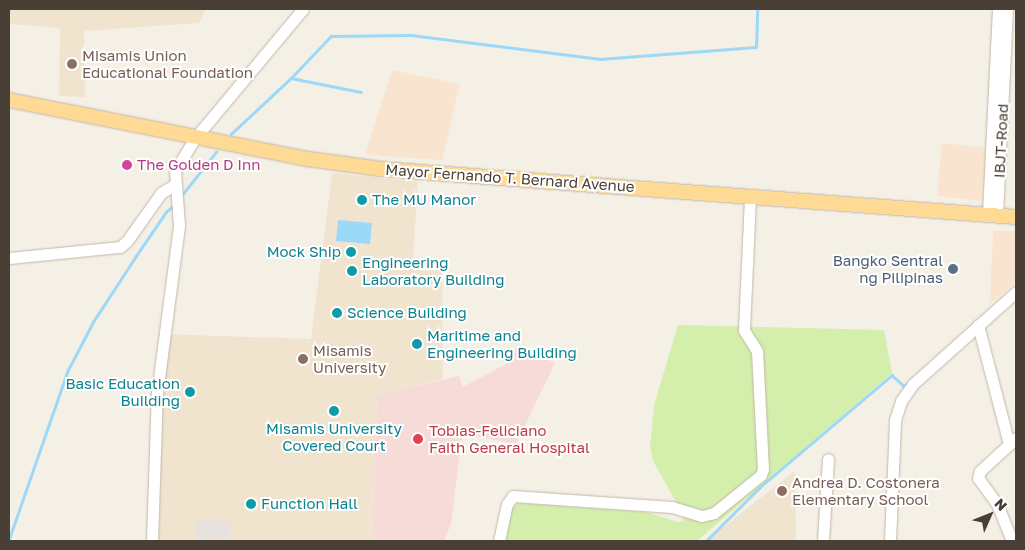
<!DOCTYPE html>
<html>
<head>
<meta charset="utf-8">
<style>
  body { margin:0 }
  #map { position:relative; width:1025px; height:550px; overflow:hidden; background:#f5f0e6; font-family:"Golos Text",sans-serif }
  div>[style] { position:absolute }
  .commercial>* { inset:0; background:#f9e5cf }
  .education>* { inset:0; background:#f0e4cf }
  .medical>* { inset:0; background:#f7dbd9 }
  .green>* { inset:0; background:#d4eeab }
  .parking>* { inset:0; background:#e5e2df }
  .water>* { inset:0; background:#9cd9f8 }
  .stream>* { height:2.5px; margin:-1.25px; padding:0 1.25px; transform-origin:1.25px; border-radius:1.25px; background:#9cd9f8 }
  .roads { filter:drop-shadow(0 0 1px #c1b7a8) drop-shadow(0 0 1px #c1b7a8) }
  .minor>* { height:11px; margin:-5.5px; padding:0 5.5px; transform-origin:5.5px; border-radius:5.5px; background:#fff }
  .major>* { height:14px; margin:-7px; padding:0 7px; transform-origin:7px; border-radius:7px; background:#ffda95 }
  .dots>* { width:14px; height:14px; translate:-50% -50%; box-sizing:border-box; border:2px solid #fff; border-radius:50% }
  span { translate:-50% -50%; white-space:nowrap; text-align:center; line-height:1.15; -webkit-text-stroke:4px #fff; paint-order:stroke }
  .education-label { font-size:15px; color:#785e54 }
  .left { translate:0 -50%; text-align:left }
  .street-label { font-size:15px; color:#493f35 }
  .hotel-label { font-size:15px; color:#b23c85 }
  .culture-label { font-size:15px; color:#0d838f }
  .right { translate:-100% -50%; text-align:right }
  .service-label { font-size:15px; color:#4e5e75 }
  .health-label { font-size:15px; color:#be3a42 }
  .frame { position:absolute; inset:0; border:10px solid #493f35; pointer-events:none }
  .north { position:absolute; left:965px; top:490px; width:50px; height:50px; -webkit-text-stroke:4px #fff; paint-order:stroke; rotate:46deg; font-size:14px; font-weight:700; line-height:20px; text-align:center; color:#493f35 }
  .north::after { content:''; display:block; margin:auto; width:18px; height:22px; background:#493f35; clip-path:polygon(50% 0,100% 100%,50% 72%,0 100%) }
</style>
</head>
<body>
<div id="map">
  <div class="commercial">
    <i style="clip-path:polygon(392px 70px,460px 84px,442px 160px,365px 155px)"></i>
    <i style="clip-path:polygon(942px 143px,988px 148px,982px 201px,937px 196px)"></i>
    <i style="clip-path:polygon(993px 231px,1016px 231px,1016px 282px,990px 304px)"></i>
  </div>
  <div class="education">
    <i style="clip-path:polygon(9px 9px,206px 9px,199px 23px,84px 31px,85px 97px,59px 96px,60px 28px,9px 24px)"></i>
    <i style="clip-path:polygon(332px 173px,418px 182px,413px 257px,442px 259px,443px 379px,377px 395px,372px 541px,159px 541px,164px 334px,311px 339px)"></i>
    <i style="clip-path:polygon(795px 471px,796px 541px,709px 541px,717px 532px)"></i>
  </div>
  <div class="medical">
    <i style="clip-path:polygon(517px 345px,555px 363px,516px 444px,462px 434px,451px 524px,444px 541px,372px 541px,377px 395px,459px 376px,463px 387px,510px 362px)"></i>
  </div>
  <div class="green">
    <i style="clip-path:polygon(678px 325px,884px 330px,892px 373px,697px 541px,503px 541px,512px 507px,521px 503px,646px 512px,678px 522px,683px 521px,684px 516px,653px 461px,650px 447px,654px 405px)"></i>
  </div>
  <div class="parking">
    <i style="clip-path:polygon(196px 520px,230px 521px,230px 541px,196px 541px)"></i>
  </div>
  <div class="water">
    <i style="clip-path:polygon(338px 220px,372px 223px,370px 244px,336px 241px)"></i>
  </div>
  <div class="stream">
    <i style="left:291px;top:78px;width:58px;rotate:-46.4deg"></i>
    <i style="left:331px;top:36px;width:80px;rotate:-0.7deg"></i>
    <i style="left:411px;top:35px;width:191px;rotate:7.2deg"></i>
    <i style="left:600px;top:59px;width:156px;rotate:-4.4deg"></i>
    <i style="left:756px;top:47px;width:38px;rotate:-88deg"></i>
    <i style="left:231px;top:134px;width:82px;rotate:-43deg"></i>
    <i style="left:291px;top:78px;width:71px;rotate:11.3deg"></i>
    <i style="left:182px;top:195px;width:55px;rotate:-51.7deg"></i>
    <i style="left:9px;top:539px;width:179px;rotate:-70.8deg"></i>
    <i style="left:68px;top:370px;width:54px;rotate:-62.5deg"></i>
    <i style="left:93px;top:322px;width:79px;rotate:-56.9deg"></i>
    <i style="left:136px;top:256px;width:53px;rotate:-55.7deg"></i>
    <i style="left:166px;top:212px;width:11px;rotate:-41deg"></i>
    <i style="left:706px;top:541px;width:76px;rotate:-45deg"></i>
    <i style="left:760px;top:487px;width:173px;rotate:-40.3deg"></i>
    <i style="left:892px;top:375px;width:16px;rotate:43deg"></i>
    <i style="left:904px;top:386px;width:5px;rotate:-37deg"></i>
  </div>
  <div class="roads">
    <div class="minor">
      <i style="left:988px;top:213px;width:204px;rotate:-87.2deg"></i>
      <i style="left:997px;top:214px;width:205px;rotate:-87.2deg"></i>
      <i style="left:9px;top:258px;width:112px;rotate:-5.7deg"></i>
      <i style="left:120px;top:247px;width:9px;rotate:-41deg"></i>
      <i style="left:127px;top:241px;width:59px;rotate:-54.7deg"></i>
      <i style="left:161px;top:193px;width:15px;rotate:-32deg"></i>
      <i style="left:978px;top:325px;width:123px;rotate:75.4deg"></i>
      <i style="left:152px;top:541px;width:148px;rotate:-88.1deg"></i>
      <i style="left:157px;top:393px;width:169px;rotate:-82.5deg"></i>
      <i style="left:179px;top:225px;width:54px;rotate:-94.2deg"></i>
      <i style="left:175px;top:171px;width:39px;rotate:-59deg"></i>
      <i style="left:195px;top:138px;width:168px;rotate:-50.1deg"></i>
      <i style="left:499px;top:541px;width:38px;rotate:-78deg"></i>
      <i style="left:507px;top:504px;width:10px;rotate:-53deg"></i>
      <i style="left:513px;top:496px;width:159px;rotate:4deg"></i>
      <i style="left:672px;top:507px;width:31px;rotate:17deg"></i>
      <i style="left:702px;top:516px;width:12px;rotate:-14deg"></i>
      <i style="left:714px;top:513px;width:60px;rotate:-39deg"></i>
      <i style="left:761px;top:475px;width:6px;rotate:-72deg"></i>
      <i style="left:763px;top:469px;width:118px;rotate:-92.9deg"></i>
      <i style="left:757px;top:351px;width:25px;rotate:-122deg"></i>
      <i style="left:744px;top:330px;width:134px;rotate:-87.4deg"></i>
      <i style="left:823px;top:541px;width:82px;rotate:-86.5deg"></i>
      <i style="left:890px;top:541px;width:121px;rotate:-87.6deg"></i>
      <i style="left:895px;top:420px;width:20px;rotate:-72deg"></i>
      <i style="left:901px;top:401px;width:21px;rotate:-55deg"></i>
      <i style="left:913px;top:384px;width:138px;rotate:-41.8deg"></i>
      <i style="left:1012px;top:541px;width:40px;rotate:-112deg"></i>
      <i style="left:997px;top:504px;width:32px;rotate:-126deg"></i>
      <i style="left:978px;top:478px;width:7px;rotate:-74deg"></i>
      <i style="left:980px;top:471px;width:49px;rotate:-42.5deg"></i>
    </div>
    <div class="major">
      <i style="left:9px;top:100px;width:305px;rotate:11.2deg"></i>
      <i style="left:308px;top:159px;width:74px;rotate:7.8deg"></i>
      <i style="left:381px;top:169px;width:637px;rotate:4.32deg"></i>
    </div>
  </div>
  <div class="dots">
    <i style="left:72px;top:64px;background:#8d6e63"></i>
    <i style="left:127px;top:165px;background:#d1479c"></i>
    <i style="left:362px;top:200px;background:#0f9aa8"></i>
    <i style="left:351px;top:252px;background:#0f9aa8"></i>
    <i style="left:953px;top:269px;background:#5c6f8a"></i>
    <i style="left:352px;top:271px;background:#0f9aa8"></i>
    <i style="left:337px;top:313px;background:#0f9aa8"></i>
    <i style="left:417px;top:344px;background:#0f9aa8"></i>
    <i style="left:303px;top:359px;background:#8d6e63"></i>
    <i style="left:190px;top:392px;background:#0f9aa8"></i>
    <i style="left:334px;top:411px;background:#0f9aa8"></i>
    <i style="left:418px;top:439px;background:#e0444e"></i>
    <i style="left:782px;top:491px;background:#8d6e63"></i>
    <i style="left:251px;top:504px;background:#0f9aa8"></i>
  </div>
  <div class="education-label">
    <span class="left" style="left:82px;top:64px">Misamis Union<br>Educational Foundation</span>
    <span class="left" style="left:313px;top:359px">Misamis<br>University</span>
    <span class="left" style="left:792px;top:491px">Andrea D. Costonera<br>Elementary School</span>
  </div>
  <div class="street-label">
    <span style="left:1001px;top:141px;rotate:-87deg">IBJT-Road</span>
    <span style="left:510px;top:178px;rotate:4deg">Mayor Fernando T. Bernard Avenue</span>
  </div>
  <div class="hotel-label">
    <span class="left" style="left:137px;top:165px">The Golden D Inn</span>
  </div>
  <div class="culture-label">
    <span class="left" style="left:372px;top:200px">The MU Manor</span>
    <span class="right" style="left:341px;top:252px">Mock Ship</span>
    <span class="left" style="left:362px;top:271px">Engineering<br>Laboratory Building</span>
    <span class="left" style="left:347px;top:313px">Science Building</span>
    <span class="left" style="left:427px;top:344px">Maritime and<br>Engineering Building</span>
    <span class="right" style="left:180px;top:392px">Basic Education<br>Building</span>
    <span style="left:334px;top:437px">Misamis University<br>Covered Court</span>
    <span class="left" style="left:261px;top:504px">Function Hall</span>
  </div>
  <div class="service-label">
    <span class="right" style="left:943px;top:269px">Bangko Sentral<br>ng Pilipinas</span>
  </div>
  <div class="health-label">
    <span class="left" style="left:429px;top:439px">Tobias-Feliciano<br>Faith General Hospital</span>
  </div>
  <div class="frame"></div>
  <div class="north">N</div>
</div>
</body>
</html>
